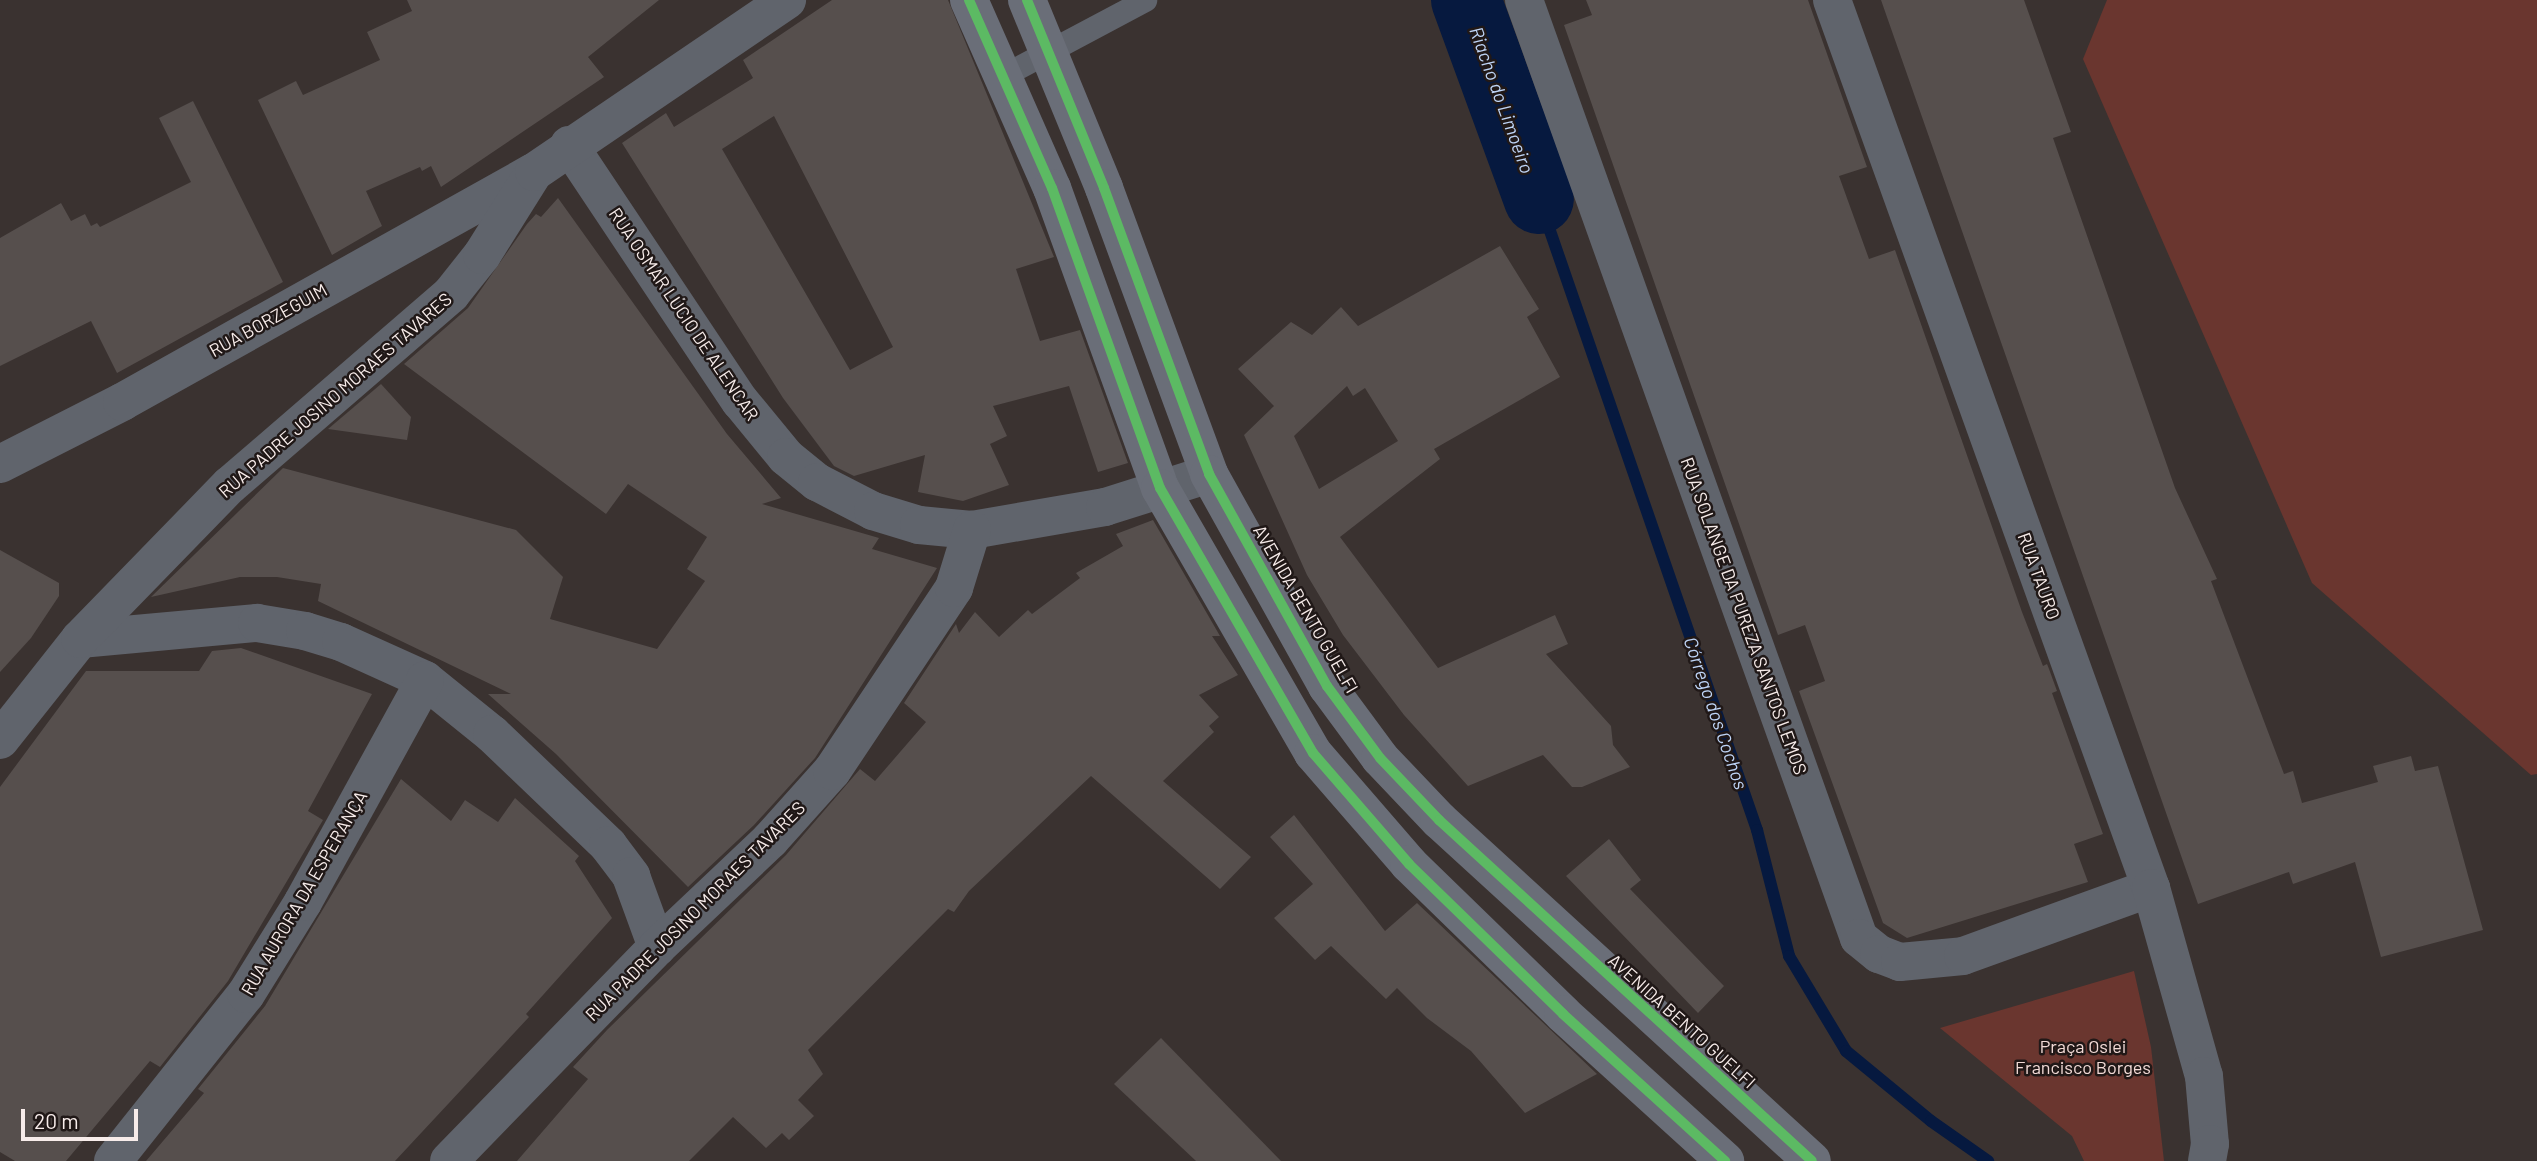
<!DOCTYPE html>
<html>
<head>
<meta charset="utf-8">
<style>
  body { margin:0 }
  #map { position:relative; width:2537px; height:1161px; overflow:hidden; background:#3a3230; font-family:Barlow,sans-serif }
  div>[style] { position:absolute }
  .green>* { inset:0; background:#6a362f }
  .stream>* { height:12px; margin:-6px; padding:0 6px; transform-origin:6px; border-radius:6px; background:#06193f }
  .river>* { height:70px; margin:-35px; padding:0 35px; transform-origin:35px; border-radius:35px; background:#06193f }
  .building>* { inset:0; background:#564f4d }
  .lane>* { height:23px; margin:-11.5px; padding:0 11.5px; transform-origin:11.5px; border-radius:11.5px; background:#60646c }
  .street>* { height:38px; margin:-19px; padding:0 19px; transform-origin:19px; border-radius:19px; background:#60646c }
  .secondary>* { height:38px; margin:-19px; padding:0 19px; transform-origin:19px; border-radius:19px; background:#6a6e78 }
  .cycleway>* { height:10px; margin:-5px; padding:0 5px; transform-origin:5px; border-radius:5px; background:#5cba63 }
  span { translate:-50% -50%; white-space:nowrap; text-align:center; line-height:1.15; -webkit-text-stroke:5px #201817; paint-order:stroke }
  .street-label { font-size:18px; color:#f7ecea }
  .park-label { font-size:18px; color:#f2dad6 }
  .water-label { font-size:19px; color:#bed4f6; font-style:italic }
  .scale { position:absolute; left:21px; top:1109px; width:117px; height:32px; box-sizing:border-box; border:4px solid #f7ecea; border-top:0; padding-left:9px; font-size:21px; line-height:24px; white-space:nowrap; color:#f7ecea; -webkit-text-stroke:5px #201817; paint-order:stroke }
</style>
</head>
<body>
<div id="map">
  <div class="green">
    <i style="clip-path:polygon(2107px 0,2537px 0,2537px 774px,2531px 775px,2312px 583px,2083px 59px)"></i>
    <i style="clip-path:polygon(2134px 971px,2151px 1047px,2164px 1161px,2084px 1161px,2072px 1136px,1940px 1028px)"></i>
  </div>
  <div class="stream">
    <i style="left:1539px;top:199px;width:668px;rotate:70.94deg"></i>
    <i style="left:1757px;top:830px;width:130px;rotate:75.7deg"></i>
    <i style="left:1789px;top:956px;width:111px;rotate:59deg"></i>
    <i style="left:1846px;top:1051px;width:110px;rotate:39.5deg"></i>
    <i style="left:1931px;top:1121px;width:70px;rotate:35.1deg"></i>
  </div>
  <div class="river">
    <i style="left:1466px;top:0;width:212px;rotate:69.9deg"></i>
  </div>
  <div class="building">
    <i style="clip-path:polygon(407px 0,659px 0,588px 57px,604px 77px,441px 187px,431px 166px,422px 171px,420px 167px,366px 191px,382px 226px,332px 255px,258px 100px,296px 81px,303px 95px,380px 60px,367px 32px,412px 11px)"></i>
    <i style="clip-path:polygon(evenodd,832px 0,948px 0,1054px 257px,1016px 269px,1040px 341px,1080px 330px,1128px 463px,1098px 472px,1069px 386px,993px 406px,1007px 436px,990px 444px,1009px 485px,963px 501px,918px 492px,925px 455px,854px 476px,834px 466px,783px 398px,622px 143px,666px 113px,674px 127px,753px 78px,743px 60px,832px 0,774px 116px,893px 347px,850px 370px,722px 149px,774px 116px)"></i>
    <i style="clip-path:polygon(1586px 0,1808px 0,1867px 167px,1839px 176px,1869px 259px,1895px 250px,2022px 612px,2043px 666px,2047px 664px,2049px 669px,2057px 691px,2052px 693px,2103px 834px,2074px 844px,2088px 882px,1907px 938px,1883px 923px,1799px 691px,1825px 681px,1805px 625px,1778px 635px,1564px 25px,1592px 15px)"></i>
    <i style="clip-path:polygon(1881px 0,2024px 0,2071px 132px,2053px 138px,2175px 488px,2217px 579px,2211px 581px,2284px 774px,2293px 771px,2302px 803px,2378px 782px,2373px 766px,2411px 756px,2415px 771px,2438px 766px,2483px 930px,2381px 957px,2355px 862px,2293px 884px,2289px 872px,2198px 904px)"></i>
    <i style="clip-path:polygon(193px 101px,283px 282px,117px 373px,91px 321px,0 366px,0 238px,61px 203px,71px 221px,85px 214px,91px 226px,97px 223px,100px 227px,191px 182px,159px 118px)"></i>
    <i style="clip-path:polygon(558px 198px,727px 434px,781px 498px,762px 504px,879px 538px,872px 549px,937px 568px,815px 758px,754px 825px,688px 887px,556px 754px,488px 694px,511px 694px,318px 601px,321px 584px,277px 577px,240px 577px,151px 597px,283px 468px,516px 530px,563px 577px,550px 619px,657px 649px,705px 581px,687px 569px,707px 537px,628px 484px,606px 514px,404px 364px,468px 308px,527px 224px,536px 214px,541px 217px)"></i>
    <i style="clip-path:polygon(evenodd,1500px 246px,1539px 309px,1527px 317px,1560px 377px,1434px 449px,1440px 459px,1340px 537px,1438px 668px,1555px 615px,1568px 644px,1546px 654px,1611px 726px,1613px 745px,1630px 767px,1582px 787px,1572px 787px,1543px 755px,1468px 786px,1404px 715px,1343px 635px,1307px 575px,1244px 435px,1274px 406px,1238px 369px,1291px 322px,1312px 335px,1341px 307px,1358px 326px,1500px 246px,1347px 386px,1353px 396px,1365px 388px,1398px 441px,1319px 489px,1294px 436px,1347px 386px)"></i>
    <i style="clip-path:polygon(381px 384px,411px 417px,407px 440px,328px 429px)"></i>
    <i style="clip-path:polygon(1153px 520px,1220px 636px,1212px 636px,1238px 675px,1199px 695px,1219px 717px,1209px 726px,1214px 732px,1163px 781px,1251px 857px,1220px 889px,1091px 776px,969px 891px,954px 912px,948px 909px,808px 1050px,823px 1074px,798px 1100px,814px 1116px,789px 1140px,782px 1133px,766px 1148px,733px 1117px,689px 1161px,517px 1161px,588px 1079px,573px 1067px,607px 1030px,786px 855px,860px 769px,875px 781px,926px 722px,904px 703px,956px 624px,959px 633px,975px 612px,999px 637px,1028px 610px,1032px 614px,1080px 578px,1076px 573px,1123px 546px,1116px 534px)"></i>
    <i style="clip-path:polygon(0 550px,59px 583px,59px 596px,31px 638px,0 672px)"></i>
    <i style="clip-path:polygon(241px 648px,372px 694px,308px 811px,323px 820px,228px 981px,160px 1067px,150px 1061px,66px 1161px,15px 1161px,0 1152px,0 787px,86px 671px,199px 671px,212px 651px)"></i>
    <i style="clip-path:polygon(401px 779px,451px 821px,465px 800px,498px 822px,515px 798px,579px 856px,575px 861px,612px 918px,526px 1014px,529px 1017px,395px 1161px,146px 1161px,204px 1093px,198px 1089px,265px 1006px)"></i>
    <i style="clip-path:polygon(1294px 815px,1385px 931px,1417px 903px,1597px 1074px,1525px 1113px,1471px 1051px,1427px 1018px,1397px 988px,1386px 999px,1331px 946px,1315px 960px,1274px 918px,1313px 884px,1270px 837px)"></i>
    <i style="clip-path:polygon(1609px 839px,1641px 880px,1630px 889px,1724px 986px,1698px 1013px,1566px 876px)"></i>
    <i style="clip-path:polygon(1161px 1038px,1281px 1161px,1196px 1161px,1114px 1084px)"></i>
  </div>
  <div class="lane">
    <i style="left:1004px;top:75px;width:160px;rotate:-28deg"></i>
  </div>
  <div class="street">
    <i style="left:1524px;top:0;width:996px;rotate:70.35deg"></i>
    <i style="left:1859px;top:938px;width:26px;rotate:39deg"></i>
    <i style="left:1879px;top:954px;width:22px;rotate:21deg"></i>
    <i style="left:1900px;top:962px;width:63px;rotate:-5.4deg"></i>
    <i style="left:1963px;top:956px;width:200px;rotate:-19.9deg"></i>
    <i style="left:1832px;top:0;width:944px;rotate:70.24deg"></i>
    <i style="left:2151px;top:888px;width:195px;rotate:74.3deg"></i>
    <i style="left:2204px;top:1076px;width:68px;rotate:85deg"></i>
    <i style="left:2210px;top:1144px;width:17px;rotate:100deg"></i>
    <i style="left:569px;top:145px;width:308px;rotate:56.3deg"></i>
    <i style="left:740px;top:401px;width:72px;rotate:50.6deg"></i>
    <i style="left:786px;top:457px;width:40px;rotate:39deg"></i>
    <i style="left:817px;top:482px;width:63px;rotate:27.4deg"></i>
    <i style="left:873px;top:511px;width:48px;rotate:16.9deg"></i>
    <i style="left:919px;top:525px;width:53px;rotate:5.4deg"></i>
    <i style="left:972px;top:530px;width:135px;rotate:-9.8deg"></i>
    <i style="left:1105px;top:507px;width:109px;rotate:-17.6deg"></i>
    <i style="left:0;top:464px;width:137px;rotate:-26.9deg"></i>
    <i style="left:122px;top:402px;width:470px;rotate:-29.2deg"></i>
    <i style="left:80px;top:639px;width:178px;rotate:-5.2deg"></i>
    <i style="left:257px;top:623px;width:49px;rotate:9.5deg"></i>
    <i style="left:305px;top:631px;width:38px;rotate:17deg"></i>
    <i style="left:341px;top:642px;width:92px;rotate:24.3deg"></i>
    <i style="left:425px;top:680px;width:86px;rotate:38.9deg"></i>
    <i style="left:492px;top:734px;width:161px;rotate:43.7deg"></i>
    <i style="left:608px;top:845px;width:39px;rotate:53deg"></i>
    <i style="left:631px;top:876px;width:76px;rotate:69.9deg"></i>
    <i style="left:0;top:740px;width:129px;rotate:-51.6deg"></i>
    <i style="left:80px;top:639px;width:215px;rotate:-45.8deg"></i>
    <i style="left:230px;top:485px;width:292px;rotate:-40.8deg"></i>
    <i style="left:451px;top:294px;width:50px;rotate:-51.5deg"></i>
    <i style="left:482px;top:255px;width:98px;rotate:-57.9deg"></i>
    <i style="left:534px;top:172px;width:306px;rotate:-34.2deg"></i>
    <i style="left:113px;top:1161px;width:213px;rotate:-51.5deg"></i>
    <i style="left:246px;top:994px;width:108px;rotate:-58.2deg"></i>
    <i style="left:303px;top:902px;width:253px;rotate:-61.2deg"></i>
    <i style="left:449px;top:1161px;width:298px;rotate:-45.8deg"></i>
    <i style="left:657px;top:947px;width:156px;rotate:-43.4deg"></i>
    <i style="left:770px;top:840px;width:93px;rotate:-48.1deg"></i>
    <i style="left:832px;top:771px;width:220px;rotate:-56.3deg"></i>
    <i style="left:954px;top:588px;width:61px;rotate:-72.8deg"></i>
  </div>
  <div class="secondary">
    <i style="left:969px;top:0;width:206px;rotate:66.2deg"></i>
    <i style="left:1052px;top:188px;width:319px;rotate:70.2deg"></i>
    <i style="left:1160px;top:488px;width:306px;rotate:60deg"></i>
    <i style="left:1313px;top:753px;width:147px;rotate:49.1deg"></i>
    <i style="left:1409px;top:864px;width:215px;rotate:44.2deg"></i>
    <i style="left:1563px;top:1014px;width:219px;rotate:42.2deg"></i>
    <i style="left:1027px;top:0;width:203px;rotate:67.7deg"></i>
    <i style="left:1104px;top:188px;width:305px;rotate:69.8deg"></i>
    <i style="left:1209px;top:474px;width:243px;rotate:60.9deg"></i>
    <i style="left:1327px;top:686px;width:89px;rotate:53.6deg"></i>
    <i style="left:1380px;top:758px;width:86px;rotate:46.4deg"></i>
    <i style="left:1439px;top:820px;width:505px;rotate:42.43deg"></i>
  </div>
  <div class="cycleway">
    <i style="left:969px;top:0;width:206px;rotate:66.2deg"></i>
    <i style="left:1052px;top:188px;width:319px;rotate:70.2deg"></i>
    <i style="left:1160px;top:488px;width:306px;rotate:60deg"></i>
    <i style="left:1313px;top:753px;width:147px;rotate:49.1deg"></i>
    <i style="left:1409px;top:864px;width:215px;rotate:44.2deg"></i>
    <i style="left:1563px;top:1014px;width:219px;rotate:42.2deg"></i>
    <i style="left:1027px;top:0;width:203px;rotate:67.7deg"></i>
    <i style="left:1104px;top:188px;width:305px;rotate:69.8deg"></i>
    <i style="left:1209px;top:474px;width:243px;rotate:60.9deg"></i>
    <i style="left:1327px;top:686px;width:89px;rotate:53.6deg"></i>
    <i style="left:1380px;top:758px;width:86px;rotate:46.4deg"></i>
    <i style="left:1439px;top:820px;width:505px;rotate:42.43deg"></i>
  </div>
  <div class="street-label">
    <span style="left:684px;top:314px;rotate:56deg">RUA OSMAR LÚCIO DE ALENCAR</span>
    <span style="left:268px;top:320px;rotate:-29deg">RUA BORZEGUIM</span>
    <span style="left:335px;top:395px;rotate:-41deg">RUA PADRE JOSINO MORAES TAVARES</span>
    <span style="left:2039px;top:576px;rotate:70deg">RUA TAURO</span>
    <span style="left:1306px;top:609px;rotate:60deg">AVENIDA BENTO GUELFI</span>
    <span style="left:1744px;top:616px;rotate:70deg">RUA SOLANGE DA PUREZA SANTOS LEMOS</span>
    <span style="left:304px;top:893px;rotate:-60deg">RUA AURORA DA ESPERANÇA</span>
    <span style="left:695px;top:911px;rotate:-45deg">RUA PADRE JOSINO MORAES TAVARES</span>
    <span style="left:1682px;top:1021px;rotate:42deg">AVENIDA BENTO GUELFI</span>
  </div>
  <div class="park-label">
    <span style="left:2083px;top:1057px">Praça Oslei<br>Francisco Borges</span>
  </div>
  <div class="water-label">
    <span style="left:1502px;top:100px;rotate:70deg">Riacho do Limoeiro</span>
    <span style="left:1716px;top:713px;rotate:71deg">Córrego dos Cochos</span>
  </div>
  <div class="scale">20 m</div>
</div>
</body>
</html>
